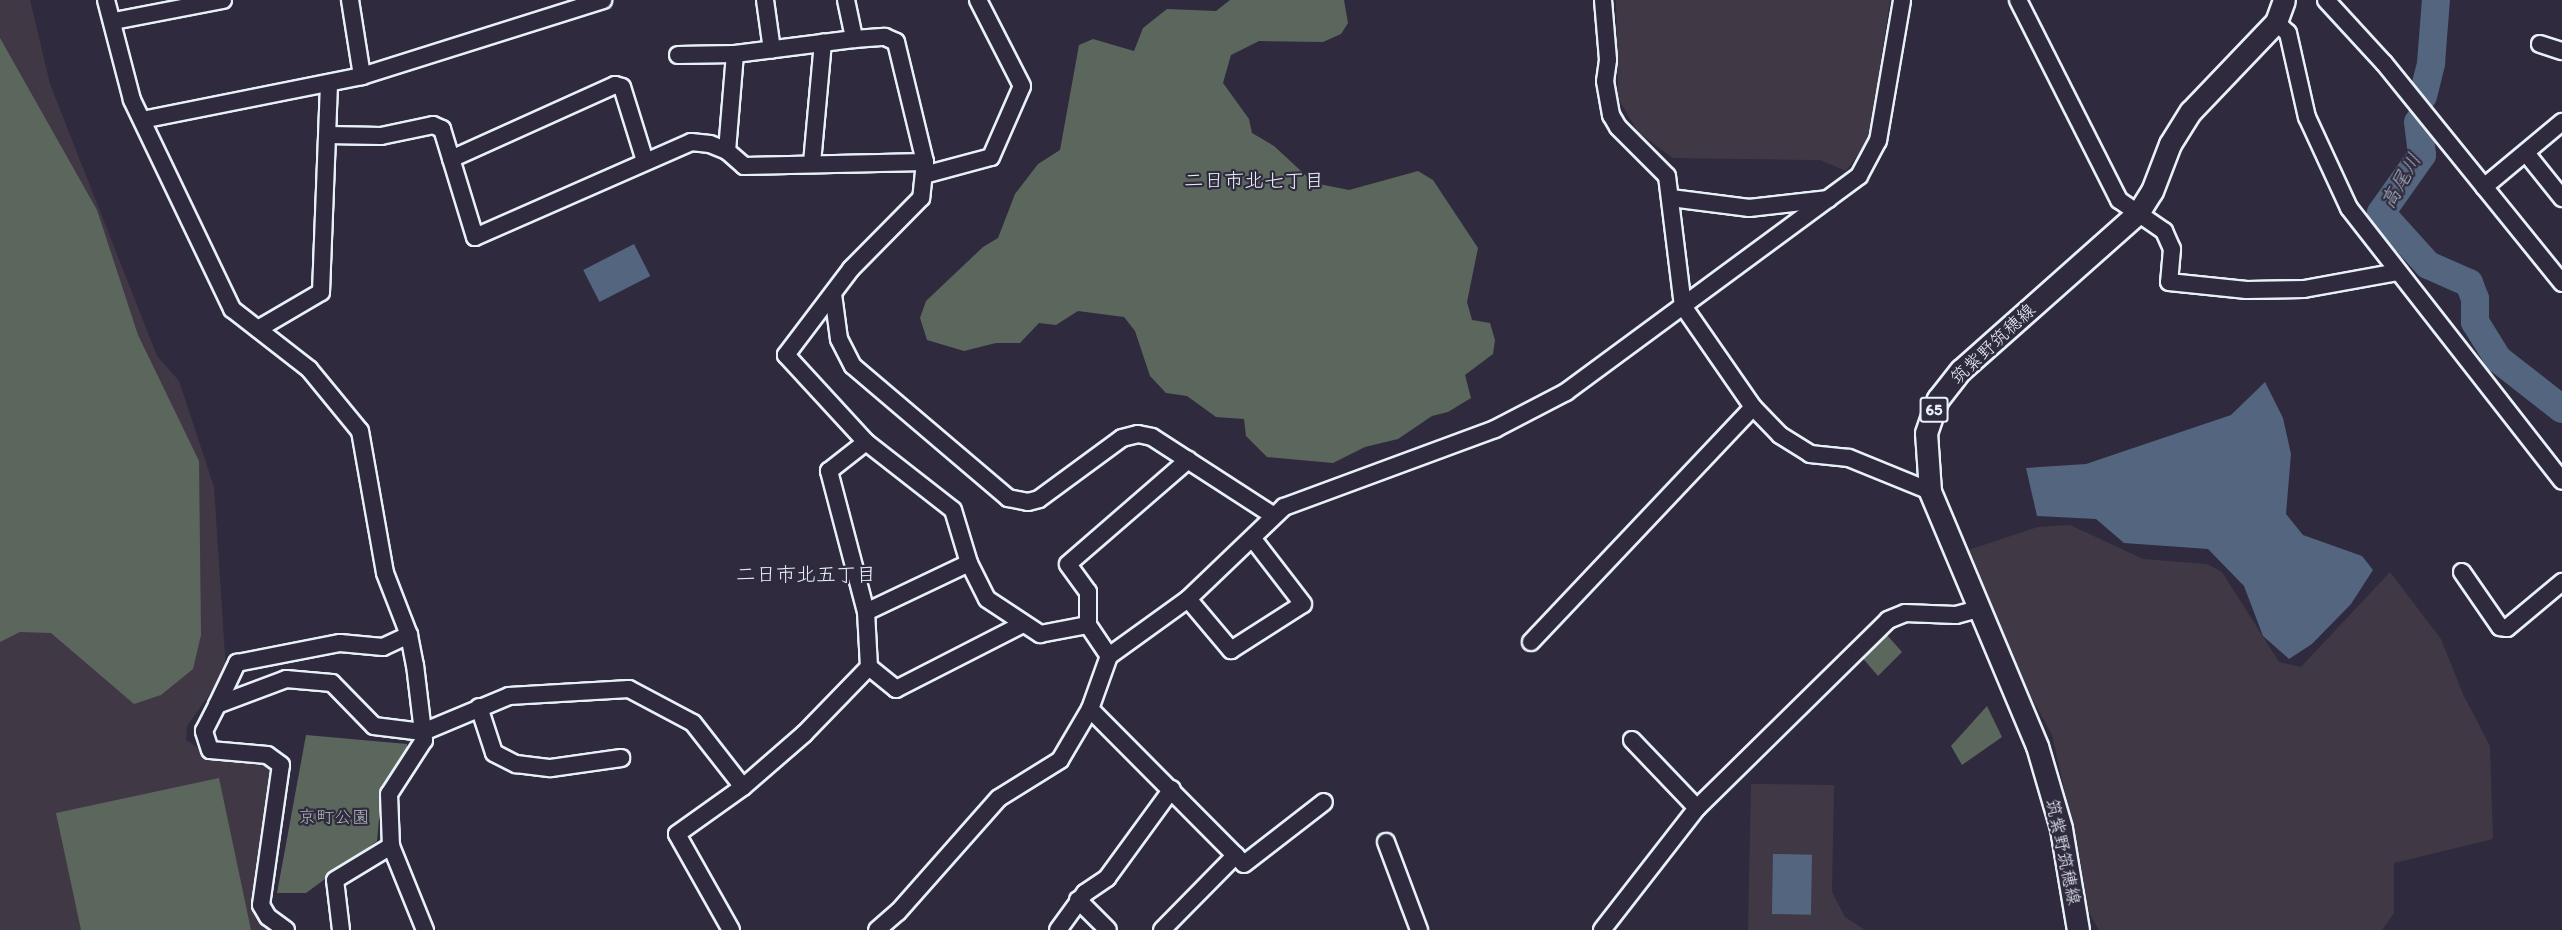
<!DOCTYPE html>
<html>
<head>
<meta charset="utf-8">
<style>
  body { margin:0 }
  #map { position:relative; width:2562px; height:930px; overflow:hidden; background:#2f2a3d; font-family:Itim,"Klee One",sans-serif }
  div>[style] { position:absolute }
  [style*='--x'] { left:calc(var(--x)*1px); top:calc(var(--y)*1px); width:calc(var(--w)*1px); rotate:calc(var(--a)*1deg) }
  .built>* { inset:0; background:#403945 }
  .green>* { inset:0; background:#5b675c }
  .water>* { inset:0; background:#54657f; transform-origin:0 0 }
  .river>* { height:28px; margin:-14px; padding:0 14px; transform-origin:14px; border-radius:14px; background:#54657f }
  .roads { filter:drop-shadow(2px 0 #e8f1f8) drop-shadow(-2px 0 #e8f1f8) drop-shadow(0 2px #e8f1f8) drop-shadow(0 -2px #e8f1f8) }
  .minor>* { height:16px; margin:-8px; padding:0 8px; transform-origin:8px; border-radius:8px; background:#2f2a3d }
  .major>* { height:21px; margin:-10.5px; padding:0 10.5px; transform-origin:10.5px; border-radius:10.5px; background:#2f2a3d }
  span { translate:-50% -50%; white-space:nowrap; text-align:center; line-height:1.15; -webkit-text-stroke:4.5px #2f2a3d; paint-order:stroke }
  .shield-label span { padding:2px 4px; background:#2f2a3d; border:2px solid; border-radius:4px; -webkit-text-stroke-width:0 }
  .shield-label { font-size:16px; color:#e8f1f8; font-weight:700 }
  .street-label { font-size:18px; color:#e8f1f8 }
  .park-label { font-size:18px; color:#b0baba }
  .neighbourhood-label { font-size:20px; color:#e8f1f8 }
  .water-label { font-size:20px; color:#adb9c8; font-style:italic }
</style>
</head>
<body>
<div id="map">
  <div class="built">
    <div style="clip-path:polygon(0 0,30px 0,50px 84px,157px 356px,179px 381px,214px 487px,226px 671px,187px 726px,186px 740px,214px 758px,263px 764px,271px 769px,274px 780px,255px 908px,260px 921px,273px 930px,0 930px)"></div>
    <div style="clip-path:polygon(1616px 0,1890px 0,1869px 139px,1846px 171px,1820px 160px,1673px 158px,1638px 132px,1618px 98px)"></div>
    <div style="clip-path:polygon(2070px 525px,2143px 559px,2207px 564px,2222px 572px,2279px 662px,2301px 667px,2390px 572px,2441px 639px,2463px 694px,2490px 746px,2493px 839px,2394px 863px,2394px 913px,2382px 930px,2099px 930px,2087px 909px,2081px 864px,2052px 735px,2010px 658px,1966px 551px,2038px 527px)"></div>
    <div style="clip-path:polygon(1751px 784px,1834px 785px,1832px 892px,1845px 917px,1865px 930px,1748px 930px)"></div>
  </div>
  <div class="green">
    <div style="clip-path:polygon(1230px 0,1344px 0,1348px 23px,1341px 34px,1323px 42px,1259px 41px,1231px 55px,1223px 83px,1249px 119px,1252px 133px,1274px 146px,1314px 183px,1349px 190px,1418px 171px,1433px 180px,1478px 248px,1467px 302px,1472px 320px,1490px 323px,1495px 340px,1493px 354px,1465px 375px,1471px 398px,1448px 412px,1432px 416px,1398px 439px,1365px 447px,1333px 463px,1267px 457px,1246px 436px,1244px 419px,1216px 417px,1187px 396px,1166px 393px,1150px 376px,1135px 331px,1124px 317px,1078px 311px,1056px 325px,1039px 323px,1020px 343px,996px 343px,964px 351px,927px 340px,920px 318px,926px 301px,983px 247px,998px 238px,1015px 194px,1038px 164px,1060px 150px,1079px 45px,1093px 39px,1134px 51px,1143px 28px,1167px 9px,1216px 11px)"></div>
    <div style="clip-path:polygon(0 38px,97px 210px,138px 335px,199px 461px,201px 635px,193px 669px,161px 695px,134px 704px,51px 633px,20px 632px,0 642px)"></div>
    <div style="clip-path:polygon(1887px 635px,1902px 652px,1878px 676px,1860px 655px,1878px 636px)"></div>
    <div style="clip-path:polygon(1987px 706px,2002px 737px,1962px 765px,1951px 746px)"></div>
    <div style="clip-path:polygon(306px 735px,407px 744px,407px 754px,382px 787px,377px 841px,306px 893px,277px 893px)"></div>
    <div style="clip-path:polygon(219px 778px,251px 930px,81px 930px,56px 813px)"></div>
  </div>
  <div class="water">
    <div style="left:634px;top:244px;width:36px;height:57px;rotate:63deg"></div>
    <div style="clip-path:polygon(2265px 382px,2283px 418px,2291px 454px,2286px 514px,2303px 535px,2362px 556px,2373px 570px,2351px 604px,2312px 644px,2289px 659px,2263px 636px,2244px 586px,2208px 549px,2124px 543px,2096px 519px,2037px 516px,2026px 468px,2086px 464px,2231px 415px)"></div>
    <div style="left:1773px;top:854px;width:39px;height:60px;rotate:1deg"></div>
  </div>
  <div class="river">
    <div style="--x:2423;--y:96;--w:34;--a:-76"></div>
    <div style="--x:2431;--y:63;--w:63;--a:-85.5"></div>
    <div style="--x:2418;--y:122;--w:33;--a:83"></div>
    <div style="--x:2422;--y:155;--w:71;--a:125.3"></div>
    <div style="--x:2381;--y:213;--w:70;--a:47.9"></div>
    <div style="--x:2428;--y:265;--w:45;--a:23.7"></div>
    <div style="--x:2469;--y:283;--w:17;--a:69"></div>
    <div style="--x:2475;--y:299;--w:23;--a:90"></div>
    <div style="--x:2475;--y:322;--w:44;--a:58.1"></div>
    <div style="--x:2498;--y:359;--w:81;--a:38"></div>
  </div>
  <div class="roads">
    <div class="minor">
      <div style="--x:106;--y:0;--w:103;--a:75.4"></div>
      <div style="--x:132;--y:100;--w:232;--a:64.4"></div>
      <div style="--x:232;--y:309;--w:98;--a:37.9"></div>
      <div style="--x:309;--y:369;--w:80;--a:50.6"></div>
      <div style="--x:360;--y:431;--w:144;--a:80"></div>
      <div style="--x:385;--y:573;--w:66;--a:68.8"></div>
      <div style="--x:409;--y:635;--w:31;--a:79"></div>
      <div style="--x:415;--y:665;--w:76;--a:83.2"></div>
      <div style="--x:424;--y:740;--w:64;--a:122.9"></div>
      <div style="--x:389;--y:794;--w:52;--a:87.8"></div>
      <div style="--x:391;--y:846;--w:91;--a:68"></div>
      <div style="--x:350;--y:0;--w:77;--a:81"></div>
      <div style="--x:765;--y:0;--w:50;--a:82"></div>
      <div style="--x:846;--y:0;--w:40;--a:78"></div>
      <div style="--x:854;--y:39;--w:31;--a:-4"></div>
      <div style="--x:885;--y:37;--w:12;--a:24"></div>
      <div style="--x:896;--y:42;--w:123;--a:76.4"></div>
      <div style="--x:925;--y:162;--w:36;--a:96"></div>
      <div style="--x:921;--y:198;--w:100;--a:134.6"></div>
      <div style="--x:851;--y:269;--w:108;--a:127.1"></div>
      <div style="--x:786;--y:355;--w:118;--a:47.4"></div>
      <div style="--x:866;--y:442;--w:110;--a:38"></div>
      <div style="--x:953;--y:510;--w:55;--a:73.2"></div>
      <div style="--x:969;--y:563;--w:40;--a:63.4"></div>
      <div style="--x:987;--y:599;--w:64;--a:33.4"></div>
      <div style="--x:1040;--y:634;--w:49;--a:-10.6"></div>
      <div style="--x:1088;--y:625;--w:37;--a:56"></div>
      <div style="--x:1603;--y:0;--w:60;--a:85.2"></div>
      <div style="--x:1608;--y:60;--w:21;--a:98"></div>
      <div style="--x:1605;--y:81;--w:35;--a:80"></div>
      <div style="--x:1611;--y:115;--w:14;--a:60"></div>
      <div style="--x:1618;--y:127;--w:69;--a:45"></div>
      <div style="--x:1667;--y:176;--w:131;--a:83"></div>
      <div style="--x:1683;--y:306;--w:123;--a:55.3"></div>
      <div style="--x:1753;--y:407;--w:39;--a:46"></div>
      <div style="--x:1780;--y:435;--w:36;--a:32"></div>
      <div style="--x:1810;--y:454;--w:39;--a:6"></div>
      <div style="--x:1849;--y:458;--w:87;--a:22.2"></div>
      <div style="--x:2018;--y:0;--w:224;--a:63.2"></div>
      <div style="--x:2119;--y:200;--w:55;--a:34.6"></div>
      <div style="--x:2164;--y:231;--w:20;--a:66"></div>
      <div style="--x:2172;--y:249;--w:33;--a:95"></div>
      <div style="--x:2169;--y:282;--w:78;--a:5.9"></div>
      <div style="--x:2247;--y:290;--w:57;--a:-1"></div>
      <div style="--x:2304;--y:289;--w:96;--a:-10.3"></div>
      <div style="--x:2326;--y:0;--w:86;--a:47.4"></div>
      <div style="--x:2384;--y:63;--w:283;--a:51"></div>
      <div style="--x:114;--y:21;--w:111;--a:-10.9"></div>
      <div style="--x:2276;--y:22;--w:16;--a:43"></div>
      <div style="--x:2288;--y:33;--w:86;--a:77.3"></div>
      <div style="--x:2307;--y:117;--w:100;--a:65.2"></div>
      <div style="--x:2349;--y:208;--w:346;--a:52"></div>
      <div style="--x:2540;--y:44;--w:23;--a:18"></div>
      <div style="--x:678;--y:55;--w:57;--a:-1"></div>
      <div style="--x:735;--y:54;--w:120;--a:-7.2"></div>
      <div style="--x:142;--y:120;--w:224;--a:-11.3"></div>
      <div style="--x:362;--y:76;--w:253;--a:-17.5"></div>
      <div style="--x:328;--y:135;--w:53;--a:1.1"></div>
      <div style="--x:381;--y:136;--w:53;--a:-11.9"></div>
      <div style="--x:433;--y:125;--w:10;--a:24"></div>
      <div style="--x:442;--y:129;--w:113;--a:73"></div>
      <div style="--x:475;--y:237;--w:236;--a:-23.7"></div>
      <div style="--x:691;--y:142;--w:19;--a:6"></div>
      <div style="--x:710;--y:144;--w:18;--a:22"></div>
      <div style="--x:727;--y:151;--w:23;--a:41"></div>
      <div style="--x:744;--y:166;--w:181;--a:-1.3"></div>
      <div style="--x:727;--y:151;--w:97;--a:-85.3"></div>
      <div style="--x:2526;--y:153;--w:58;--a:51.3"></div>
      <div style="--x:451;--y:159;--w:180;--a:-24.3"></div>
      <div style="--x:615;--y:85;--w:7;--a:16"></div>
      <div style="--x:622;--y:87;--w:77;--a:72.7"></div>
      <div style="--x:812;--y:163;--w:121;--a:-84.8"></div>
      <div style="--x:924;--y:175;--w:69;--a:-15"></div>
      <div style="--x:991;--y:157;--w:77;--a:-66.4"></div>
      <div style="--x:1022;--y:86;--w:97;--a:-117.1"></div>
      <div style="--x:2484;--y:187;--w:102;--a:-39.8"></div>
      <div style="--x:1671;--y:198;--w:79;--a:7.3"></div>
      <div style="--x:1749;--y:208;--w:80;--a:-6.5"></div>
      <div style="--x:833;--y:294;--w:45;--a:82.4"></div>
      <div style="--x:839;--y:339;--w:30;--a:63"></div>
      <div style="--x:853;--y:366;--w:204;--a:40.4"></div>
      <div style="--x:1008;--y:498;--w:20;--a:11"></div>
      <div style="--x:1028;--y:502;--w:11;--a:-15"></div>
      <div style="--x:1039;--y:499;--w:103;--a:-36.3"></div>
      <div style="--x:1122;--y:438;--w:16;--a:-14"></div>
      <div style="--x:1138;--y:434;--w:14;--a:12"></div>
      <div style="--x:1152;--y:437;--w:145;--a:32.9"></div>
      <div style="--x:258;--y:329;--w:73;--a:-30.4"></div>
      <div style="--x:321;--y:292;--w:209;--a:-87.8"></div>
      <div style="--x:2462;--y:572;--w:67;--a:55.4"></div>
      <div style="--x:2500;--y:627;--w:7;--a:8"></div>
      <div style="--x:2507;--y:628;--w:72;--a:-39.9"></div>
      <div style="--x:1188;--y:599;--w:67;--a:49.9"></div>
      <div style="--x:1231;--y:650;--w:85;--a:-32.6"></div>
      <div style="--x:1303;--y:604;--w:82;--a:-127.6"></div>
      <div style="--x:866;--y:612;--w:114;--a:-25.4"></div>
      <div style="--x:1088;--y:625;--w:33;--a:-90"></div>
      <div style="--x:1088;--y:592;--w:34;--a:-126"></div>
      <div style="--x:1068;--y:564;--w:159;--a:-40.9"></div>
      <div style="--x:1531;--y:642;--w:323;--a:-46.6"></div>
      <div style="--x:869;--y:667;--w:35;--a:39"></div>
      <div style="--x:896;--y:689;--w:143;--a:-27.1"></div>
      <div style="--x:217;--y:705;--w:47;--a:-64.5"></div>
      <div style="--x:237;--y:663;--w:105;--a:-11"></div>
      <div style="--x:340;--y:643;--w:43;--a:5.3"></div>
      <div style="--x:383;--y:647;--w:29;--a:-25"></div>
      <div style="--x:479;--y:707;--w:48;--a:71.9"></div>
      <div style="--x:494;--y:753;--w:25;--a:27"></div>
      <div style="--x:516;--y:764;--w:35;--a:7"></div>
      <div style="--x:551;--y:768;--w:71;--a:-8.1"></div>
      <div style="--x:1090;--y:709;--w:218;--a:45.2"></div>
      <div style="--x:1244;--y:864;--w:101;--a:-37.8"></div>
      <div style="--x:1632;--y:740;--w:94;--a:46.3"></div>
      <div style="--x:1386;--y:842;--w:94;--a:69.4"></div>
      <div style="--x:1078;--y:900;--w:42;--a:45"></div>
      <div style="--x:286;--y:930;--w:22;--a:-144"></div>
      <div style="--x:268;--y:917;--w:14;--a:-120"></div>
      <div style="--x:261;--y:905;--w:141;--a:-81.9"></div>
      <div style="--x:281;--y:765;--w:17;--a:-144"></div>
      <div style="--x:267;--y:755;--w:57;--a:-175"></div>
      <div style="--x:210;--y:750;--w:20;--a:-108"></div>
      <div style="--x:204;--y:731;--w:29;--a:-63"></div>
      <div style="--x:217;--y:705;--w:74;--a:-20.6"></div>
      <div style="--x:286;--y:679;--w:46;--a:5"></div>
      <div style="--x:332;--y:683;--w:60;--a:45.7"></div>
      <div style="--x:374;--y:726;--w:49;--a:7"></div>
      <div style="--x:423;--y:732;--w:93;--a:-22.7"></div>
      <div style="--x:509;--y:696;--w:120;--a:-3.3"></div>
      <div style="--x:629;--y:689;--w:72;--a:28"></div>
      <div style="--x:693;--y:723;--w:81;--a:52"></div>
      <div style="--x:341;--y:930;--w:50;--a:-96.8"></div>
      <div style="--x:335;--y:880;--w:66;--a:-31.3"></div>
      <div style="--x:731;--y:930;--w:110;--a:-119.4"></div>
      <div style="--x:677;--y:834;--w:81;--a:-35.5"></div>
      <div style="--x:743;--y:787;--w:81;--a:-41"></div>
      <div style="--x:804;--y:734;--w:93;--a:-45.9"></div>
      <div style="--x:869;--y:667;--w:55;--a:-93.1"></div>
      <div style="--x:866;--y:612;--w:146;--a:-104.7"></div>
      <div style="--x:829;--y:471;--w:47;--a:-38.1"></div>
      <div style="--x:877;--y:930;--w:28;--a:-41"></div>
      <div style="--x:898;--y:912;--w:152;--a:-48.5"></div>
      <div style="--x:999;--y:798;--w:72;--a:-31.9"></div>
      <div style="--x:1060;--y:760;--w:59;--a:-59.5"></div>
      <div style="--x:1090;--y:709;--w:56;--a:-70.3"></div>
      <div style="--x:1109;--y:656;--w:97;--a:-35.8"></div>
      <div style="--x:1188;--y:599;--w:133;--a:-43.8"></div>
      <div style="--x:1284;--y:507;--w:225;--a:-20.3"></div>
      <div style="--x:1495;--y:429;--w:80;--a:-27.5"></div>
      <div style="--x:1566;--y:392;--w:364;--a:-36.4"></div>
      <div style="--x:1859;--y:176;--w:40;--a:-62"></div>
      <div style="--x:1878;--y:141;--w:143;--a:-80.3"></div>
      <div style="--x:1058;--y:930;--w:46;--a:-53.9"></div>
      <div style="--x:1085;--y:893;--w:27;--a:-34"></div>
      <div style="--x:1107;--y:878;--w:110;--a:-53.9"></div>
      <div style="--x:1162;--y:930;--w:105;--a:-45.4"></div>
      <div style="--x:1602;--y:930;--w:155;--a:-52.1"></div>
      <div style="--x:1697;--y:808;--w:268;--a:-44.5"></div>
      <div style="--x:1888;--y:620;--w:18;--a:-22"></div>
      <div style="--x:1905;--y:613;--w:51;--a:2.2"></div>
      <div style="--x:1956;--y:615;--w:23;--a:-15"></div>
    </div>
    <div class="major">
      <div style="--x:2078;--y:930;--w:103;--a:-99.5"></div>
      <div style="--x:2061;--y:828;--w:85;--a:-106.3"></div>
      <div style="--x:2037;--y:746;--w:277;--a:-112.8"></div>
      <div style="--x:1930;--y:491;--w:58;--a:-93.9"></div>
      <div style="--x:1926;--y:433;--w:36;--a:-71"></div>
      <div style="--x:1938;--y:399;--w:37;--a:-52"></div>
      <div style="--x:1961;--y:370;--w:237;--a:-41.6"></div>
      <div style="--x:2138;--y:213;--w:26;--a:-58"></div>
      <div style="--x:2152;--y:191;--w:50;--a:-69"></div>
      <div style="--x:2170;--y:144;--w:39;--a:-58"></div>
      <div style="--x:2191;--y:111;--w:123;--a:-46.3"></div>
      <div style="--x:2276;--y:22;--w:23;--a:-70"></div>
    </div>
  </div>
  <div class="shield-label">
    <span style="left:1934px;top:410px">65</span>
  </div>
  <div class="street-label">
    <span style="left:1993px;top:344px;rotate:-43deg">筑紫野筑穂線</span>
    <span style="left:2063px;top:852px;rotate:78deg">筑紫野筑穂線</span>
  </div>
  <div class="park-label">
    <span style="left:334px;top:817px">京町公園</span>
  </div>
  <div class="neighbourhood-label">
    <span style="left:1254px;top:180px">二日市北七丁目</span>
    <span style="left:806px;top:574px">二日市北五丁目</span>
  </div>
  <div class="water-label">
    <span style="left:2401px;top:181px;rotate:-60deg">高尾川</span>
  </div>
</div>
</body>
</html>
